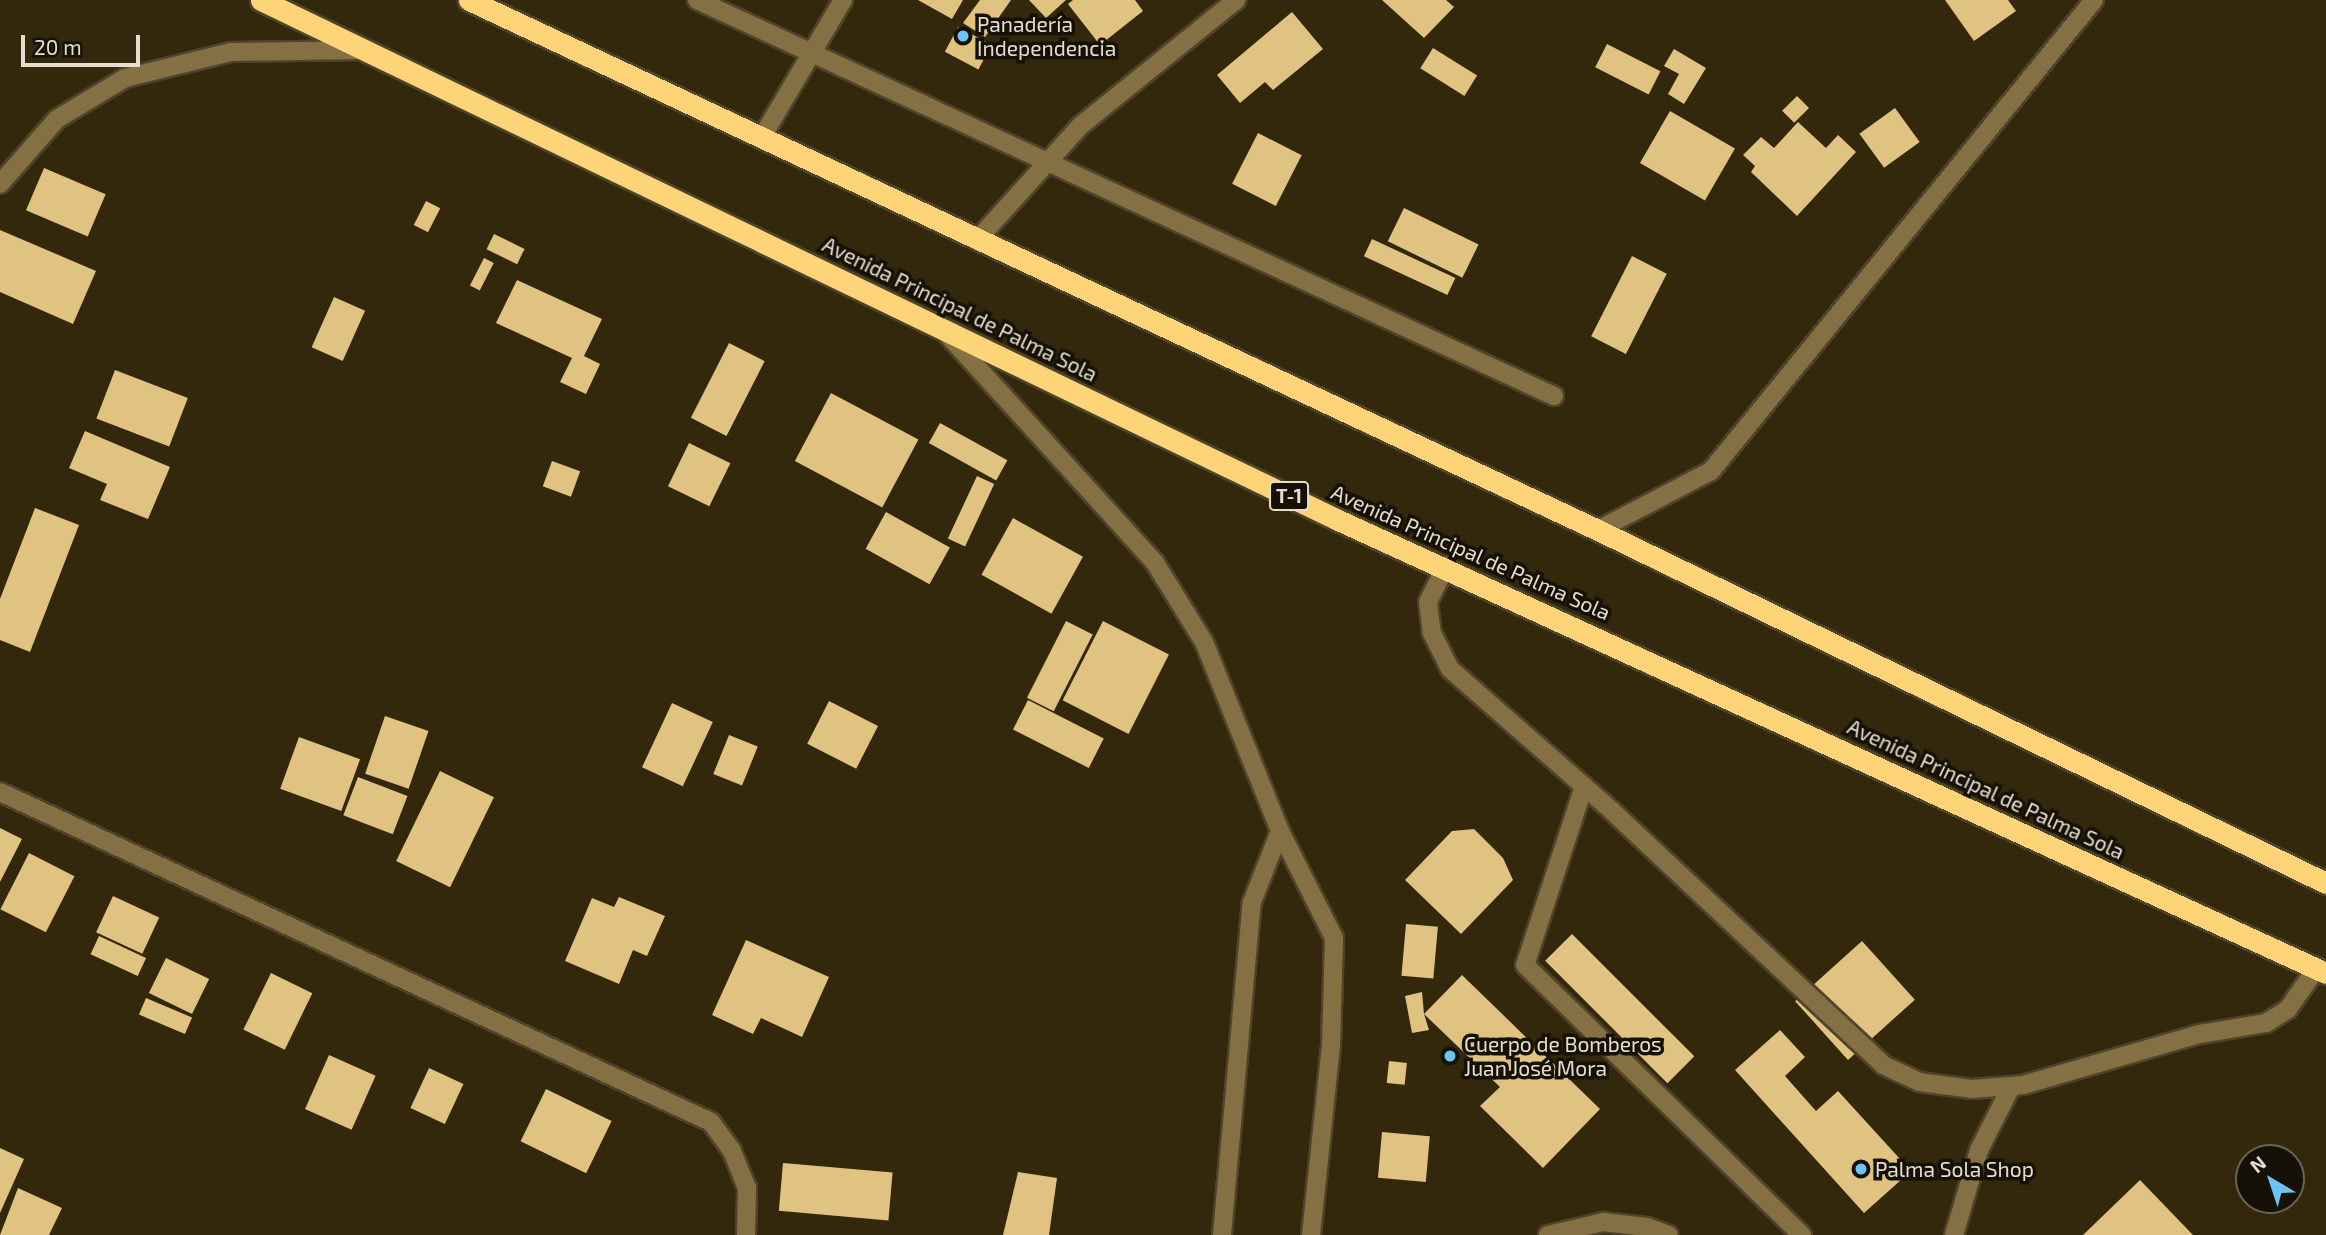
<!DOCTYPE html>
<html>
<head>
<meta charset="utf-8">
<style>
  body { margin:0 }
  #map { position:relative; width:2326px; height:1235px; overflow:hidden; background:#33270c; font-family:"Exo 2",sans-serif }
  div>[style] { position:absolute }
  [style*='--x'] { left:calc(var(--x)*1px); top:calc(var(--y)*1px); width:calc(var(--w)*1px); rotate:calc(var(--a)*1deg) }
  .building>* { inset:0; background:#e1c381; transform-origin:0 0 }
  .roads { filter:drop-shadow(2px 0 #4f442b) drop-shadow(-2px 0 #4f442b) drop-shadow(0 2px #4f442b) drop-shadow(0 -2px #4f442b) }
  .minor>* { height:18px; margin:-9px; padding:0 9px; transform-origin:9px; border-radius:9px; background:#847043 }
  .highway>* { height:21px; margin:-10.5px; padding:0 10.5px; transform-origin:10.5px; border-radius:10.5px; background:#fdd578 }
  .dots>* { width:19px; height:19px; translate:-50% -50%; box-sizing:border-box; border:4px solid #161106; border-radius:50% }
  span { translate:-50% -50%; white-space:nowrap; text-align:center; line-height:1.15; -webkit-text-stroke:7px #161106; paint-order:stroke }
  .shield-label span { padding:2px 5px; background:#161106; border:2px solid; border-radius:5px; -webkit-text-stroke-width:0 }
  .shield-label { font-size:19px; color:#e5dece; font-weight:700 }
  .poi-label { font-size:21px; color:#e5dece }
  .left { translate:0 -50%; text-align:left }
  .street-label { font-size:21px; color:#e5dece }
  .north { position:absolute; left:2235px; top:1144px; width:70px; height:70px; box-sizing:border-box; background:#161106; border:2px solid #696356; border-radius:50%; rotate:321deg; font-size:19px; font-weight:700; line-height:28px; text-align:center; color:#e5dece }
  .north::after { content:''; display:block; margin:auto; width:24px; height:32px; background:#6fc2f4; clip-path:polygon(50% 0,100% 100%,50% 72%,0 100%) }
  .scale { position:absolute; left:21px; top:35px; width:119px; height:32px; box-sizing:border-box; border:4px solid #e5dece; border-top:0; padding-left:9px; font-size:21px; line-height:24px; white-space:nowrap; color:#e5dece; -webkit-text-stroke:5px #161106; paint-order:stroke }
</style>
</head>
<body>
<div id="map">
  <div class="building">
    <div style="clip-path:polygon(918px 0,963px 0,952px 19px)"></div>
    <div style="clip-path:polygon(980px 0,1011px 0,985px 37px,963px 23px)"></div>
    <div style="clip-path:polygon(1029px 0,1066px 0,1046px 18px)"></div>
    <div style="clip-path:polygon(1073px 0,1135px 0,1143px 11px,1100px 45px,1068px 4px)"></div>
    <div style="clip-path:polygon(1382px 0,1446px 0,1454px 7px,1424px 38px)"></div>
    <div style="clip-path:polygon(1945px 0,2008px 0,2016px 11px,1974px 41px)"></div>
    <div style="clip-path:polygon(1292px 12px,1323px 49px,1273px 90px,1265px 82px,1240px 103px,1217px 75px)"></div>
    <div style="left:958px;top:27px;width:38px;height:28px;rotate:28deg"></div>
    <div style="left:1607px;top:44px;width:60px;height:26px;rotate:27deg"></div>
    <div style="left:1433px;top:48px;width:52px;height:24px;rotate:32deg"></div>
    <div style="clip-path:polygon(1674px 49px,1706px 68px,1684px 104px,1668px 94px,1679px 74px,1664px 66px)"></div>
    <div style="left:1797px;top:96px;width:17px;height:21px;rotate:45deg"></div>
    <div style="left:1895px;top:108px;width:42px;height:44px;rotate:54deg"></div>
    <div style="left:1670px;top:111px;width:75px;height:60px;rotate:30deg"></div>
    <div style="clip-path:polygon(1798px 122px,1826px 148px,1838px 135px,1856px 152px,1797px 216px,1751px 172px,1755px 166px,1743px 155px,1761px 137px,1774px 148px)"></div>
    <div style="left:1258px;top:133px;width:49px;height:57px;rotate:27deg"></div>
    <div style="left:44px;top:168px;width:67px;height:46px;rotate:23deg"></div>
    <div style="left:426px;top:201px;width:16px;height:27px;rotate:27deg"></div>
    <div style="left:1404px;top:208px;width:83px;height:37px;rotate:26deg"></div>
    <div style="clip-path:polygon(0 230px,96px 271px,73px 324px,0 292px)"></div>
    <div style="left:494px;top:234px;width:34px;height:17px;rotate:26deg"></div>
    <div style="left:1372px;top:239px;width:92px;height:19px;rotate:25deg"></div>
    <div style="left:1632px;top:256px;width:39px;height:90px;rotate:27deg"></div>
    <div style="left:484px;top:258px;width:11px;height:31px;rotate:27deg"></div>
    <div style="clip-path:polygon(517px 280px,602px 319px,584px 356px,600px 364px,586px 394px,560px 382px,572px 358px,496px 323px)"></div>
    <div style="left:334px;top:297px;width:34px;height:55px;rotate:24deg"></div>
    <div style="left:729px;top:343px;width:40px;height:84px;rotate:27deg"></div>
    <div style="left:115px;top:370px;width:78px;height:52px;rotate:21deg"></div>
    <div style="left:831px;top:393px;width:99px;height:77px;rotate:28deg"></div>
    <div style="left:940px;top:423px;width:77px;height:23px;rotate:29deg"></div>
    <div style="clip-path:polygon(85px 431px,170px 467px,148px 519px,100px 500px,107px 484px,69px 468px)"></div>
    <div style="left:689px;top:443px;width:46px;height:48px;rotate:26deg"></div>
    <div style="left:552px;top:461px;width:30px;height:27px;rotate:20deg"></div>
    <div style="left:977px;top:476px;width:19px;height:69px;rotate:25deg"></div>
    <div style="clip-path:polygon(35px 508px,79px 525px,30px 652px,0 640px,0 599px)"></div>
    <div style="left:886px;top:512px;width:73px;height:42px;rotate:29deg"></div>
    <div style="left:1013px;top:518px;width:80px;height:65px;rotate:29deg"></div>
    <div style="left:1066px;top:621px;width:30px;height:86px;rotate:27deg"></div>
    <div style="left:1103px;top:621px;width:74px;height:89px;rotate:27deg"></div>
    <div style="left:1028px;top:700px;width:85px;height:33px;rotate:27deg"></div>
    <div style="left:829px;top:701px;width:55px;height:48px;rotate:27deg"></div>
    <div style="left:672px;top:703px;width:45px;height:71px;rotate:25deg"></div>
    <div style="left:385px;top:716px;width:46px;height:61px;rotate:19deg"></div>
    <div style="left:729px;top:735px;width:31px;height:42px;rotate:22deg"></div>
    <div style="left:299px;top:737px;width:65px;height:55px;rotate:20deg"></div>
    <div style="left:440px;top:771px;width:60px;height:100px;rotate:26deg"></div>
    <div style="left:358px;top:777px;width:53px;height:41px;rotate:21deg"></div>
    <div style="clip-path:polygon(0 828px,22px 839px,0 882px)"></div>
    <div style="clip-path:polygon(1474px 829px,1503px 858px,1513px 880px,1461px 934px,1405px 880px,1452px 831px)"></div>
    <div style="left:29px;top:853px;width:51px;height:63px;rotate:27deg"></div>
    <div style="left:113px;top:896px;width:51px;height:40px;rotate:25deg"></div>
    <div style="clip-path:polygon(619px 897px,665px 916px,647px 956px,633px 950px,619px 984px,565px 961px,592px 898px,614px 907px)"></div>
    <div style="left:1406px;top:924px;width:32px;height:52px;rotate:5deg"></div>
    <div style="left:1572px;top:934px;width:173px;height:38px;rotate:45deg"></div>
    <div style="left:99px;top:936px;width:52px;height:20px;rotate:25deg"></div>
    <div style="clip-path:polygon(746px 940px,829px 977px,802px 1037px,761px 1018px,753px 1034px,712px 1015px)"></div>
    <div style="left:1862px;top:941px;width:79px;height:90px;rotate:48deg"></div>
    <div style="left:166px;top:958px;width:48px;height:39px;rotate:26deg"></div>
    <div style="left:271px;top:973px;width:46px;height:63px;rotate:26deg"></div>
    <div style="clip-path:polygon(1462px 975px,1600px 1109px,1543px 1168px,1480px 1106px,1500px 1087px,1424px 1014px,1429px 1030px,1412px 1033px,1405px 996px,1422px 992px,1424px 1014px)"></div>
    <div style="left:146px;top:998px;width:50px;height:18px;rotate:23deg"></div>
    <div style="clip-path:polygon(1780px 1030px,1805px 1057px,1785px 1076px,1816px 1111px,1838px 1091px,1911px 1171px,1864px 1213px,1735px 1070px)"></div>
    <div style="left:329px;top:1055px;width:51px;height:59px;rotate:24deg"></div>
    <div style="left:1389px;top:1061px;width:18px;height:22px;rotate:6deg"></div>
    <div style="left:429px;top:1068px;width:38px;height:44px;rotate:25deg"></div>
    <div style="left:546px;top:1089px;width:73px;height:58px;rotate:26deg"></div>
    <div style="left:1382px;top:1132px;width:48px;height:46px;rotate:5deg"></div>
    <div style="clip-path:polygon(0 1148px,24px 1159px,0 1213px)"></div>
    <div style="left:783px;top:1163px;width:110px;height:48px;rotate:5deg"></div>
    <div style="clip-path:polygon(1018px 1172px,1057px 1178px,1049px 1235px,1003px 1235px)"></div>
    <div style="clip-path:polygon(2140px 1180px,2193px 1235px,2083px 1235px)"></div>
    <div style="clip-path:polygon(18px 1188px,62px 1208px,49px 1235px,0 1235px)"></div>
  </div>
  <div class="roads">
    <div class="minor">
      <div style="--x:697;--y:0;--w:944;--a:24.8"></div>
      <div style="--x:762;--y:137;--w:159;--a:-59.4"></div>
      <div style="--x:0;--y:184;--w:86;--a:-48.8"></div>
      <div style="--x:57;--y:119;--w:79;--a:-31.1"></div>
      <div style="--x:125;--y:78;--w:109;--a:-13.8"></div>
      <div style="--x:231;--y:52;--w:134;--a:-0.9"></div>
      <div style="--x:978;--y:239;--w:152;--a:-47.9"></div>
      <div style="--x:1080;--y:126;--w:201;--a:-38.9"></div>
      <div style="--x:946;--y:333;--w:311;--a:47.7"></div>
      <div style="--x:1155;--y:563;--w:93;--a:58.2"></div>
      <div style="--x:1204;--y:642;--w:204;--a:68.1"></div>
      <div style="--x:1280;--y:831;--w:120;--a:63.2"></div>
      <div style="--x:1334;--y:938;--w:107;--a:91.6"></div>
      <div style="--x:1331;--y:1045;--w:191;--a:96"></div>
      <div style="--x:1598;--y:530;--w:127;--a:-27.6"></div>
      <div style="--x:1711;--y:471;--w:607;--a:-50.88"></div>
      <div style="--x:1446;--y:566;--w:40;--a:116.6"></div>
      <div style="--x:1428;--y:602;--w:31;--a:83"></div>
      <div style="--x:1432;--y:633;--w:40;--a:63.4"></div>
      <div style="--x:1450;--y:669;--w:215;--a:41.2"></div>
      <div style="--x:1612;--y:811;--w:371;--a:43.1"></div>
      <div style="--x:1883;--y:1065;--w:40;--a:25"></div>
      <div style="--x:1919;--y:1082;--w:53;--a:7.5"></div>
      <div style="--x:1972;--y:1089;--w:51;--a:-4.5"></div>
      <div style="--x:2023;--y:1085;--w:184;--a:-16.1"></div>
      <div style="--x:2200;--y:1034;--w:67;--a:-9.5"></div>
      <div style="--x:2266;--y:1023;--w:26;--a:-32"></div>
      <div style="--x:2288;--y:1009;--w:49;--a:-55"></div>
      <div style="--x:1584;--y:786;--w:188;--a:108.2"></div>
      <div style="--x:1525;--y:965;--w:387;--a:44.3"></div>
      <div style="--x:0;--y:792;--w:784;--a:24.9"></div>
      <div style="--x:711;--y:1122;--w:36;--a:54"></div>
      <div style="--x:732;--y:1151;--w:40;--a:68"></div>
      <div style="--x:747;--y:1188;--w:47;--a:91.2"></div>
      <div style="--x:1222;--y:1235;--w:334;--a:-84.9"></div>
      <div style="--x:1252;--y:902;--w:76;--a:-68.5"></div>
      <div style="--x:1548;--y:1235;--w:57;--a:-13.3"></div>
      <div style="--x:1603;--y:1222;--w:44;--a:6.5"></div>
      <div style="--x:1647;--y:1227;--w:23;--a:20"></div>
      <div style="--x:1954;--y:1235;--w:89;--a:-73.6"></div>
      <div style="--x:1979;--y:1150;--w:71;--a:-63.1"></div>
    </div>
    <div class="highway">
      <div style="--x:261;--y:0;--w:1194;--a:25.77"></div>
      <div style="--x:1336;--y:519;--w:1089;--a:24.64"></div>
      <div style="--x:469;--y:0;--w:1247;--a:25.15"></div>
      <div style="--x:1598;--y:530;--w:809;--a:25.87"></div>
    </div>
  </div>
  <div class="dots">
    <div style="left:963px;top:36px;background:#6fc2f4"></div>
    <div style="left:1450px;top:1056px;background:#6fc2f4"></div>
    <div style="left:1861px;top:1169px;background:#6fc2f4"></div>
  </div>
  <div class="shield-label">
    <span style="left:1289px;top:496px">T-1</span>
  </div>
  <div class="poi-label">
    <span class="left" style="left:977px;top:36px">Panadería<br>Independencia</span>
    <span class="left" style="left:1464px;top:1056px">Cuerpo de Bomberos<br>Juan José Mora</span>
    <span class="left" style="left:1875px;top:1169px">Palma Sola Shop</span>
  </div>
  <div class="street-label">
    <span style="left:960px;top:309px;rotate:26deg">Avenida Principal de Palma Sola</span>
    <span style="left:1471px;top:552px;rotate:24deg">Avenida Principal de Palma Sola</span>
    <span style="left:1986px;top:789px;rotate:25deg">Avenida Principal de Palma Sola</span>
  </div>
  <div class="north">N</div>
  <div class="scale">20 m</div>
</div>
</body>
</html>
